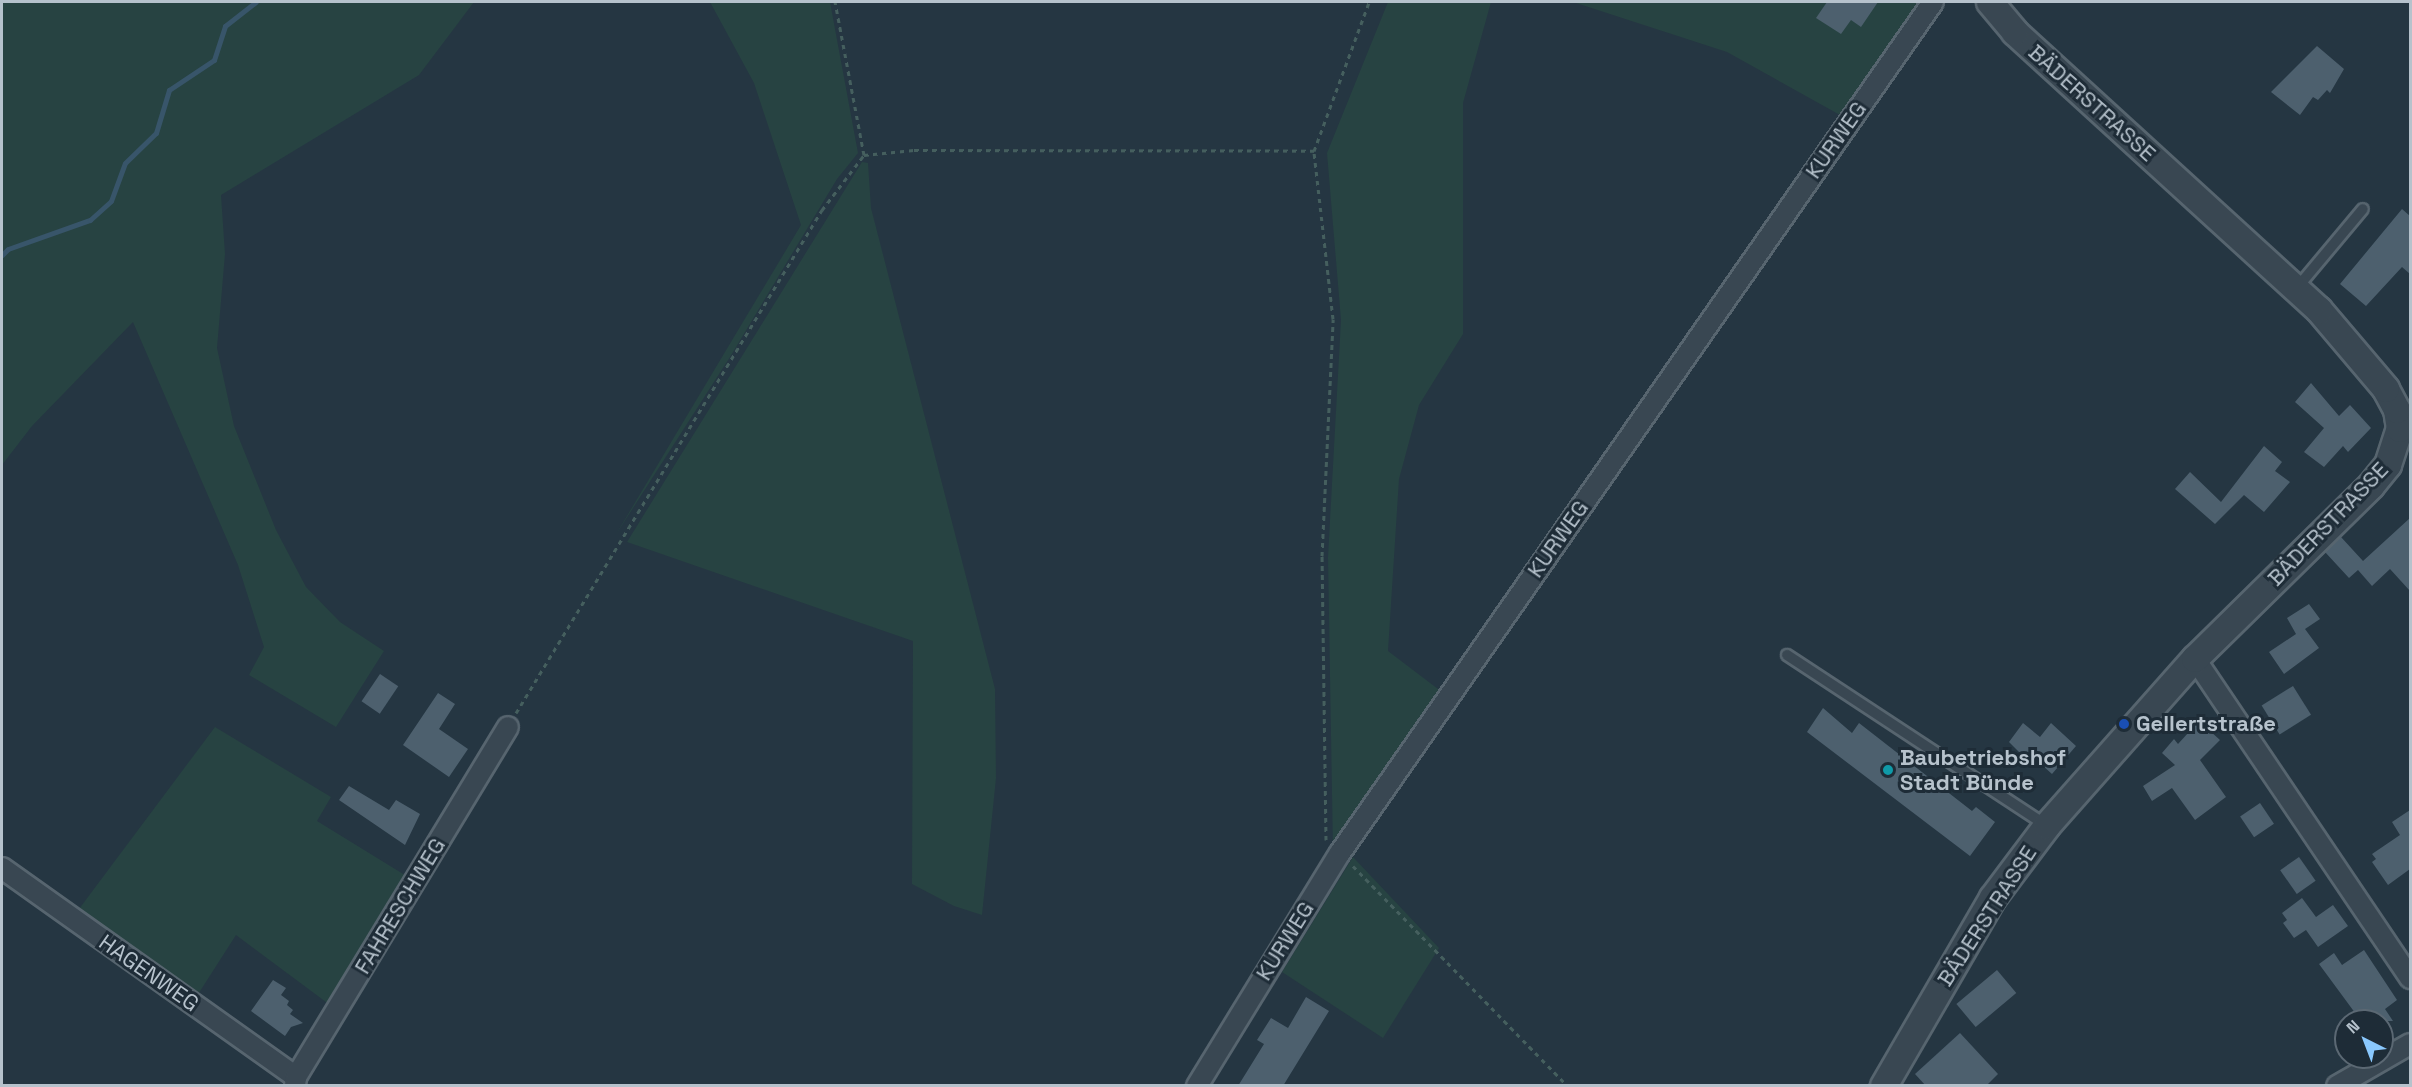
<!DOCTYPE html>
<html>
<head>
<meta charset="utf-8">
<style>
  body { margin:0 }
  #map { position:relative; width:2412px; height:1087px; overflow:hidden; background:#253642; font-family:"Space Grotesk",sans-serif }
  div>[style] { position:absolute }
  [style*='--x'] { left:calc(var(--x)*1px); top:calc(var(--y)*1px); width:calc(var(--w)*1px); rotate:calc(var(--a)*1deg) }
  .green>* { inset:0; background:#274342 }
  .stream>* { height:5px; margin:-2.5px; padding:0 2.5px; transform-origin:2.5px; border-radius:2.5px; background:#38556a }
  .building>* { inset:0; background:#4d606e; transform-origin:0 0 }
  .path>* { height:3px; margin-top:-1.5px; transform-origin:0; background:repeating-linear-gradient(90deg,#455f5e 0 4.5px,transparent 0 9px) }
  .roads { filter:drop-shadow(2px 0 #57656f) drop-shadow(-2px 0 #57656f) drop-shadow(0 2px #57656f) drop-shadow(0 -2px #57656f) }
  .service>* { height:10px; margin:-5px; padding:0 5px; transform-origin:5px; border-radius:5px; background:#394752 }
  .minor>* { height:20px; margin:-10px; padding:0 10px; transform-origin:10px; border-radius:10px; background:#394752 }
  .tertiary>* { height:26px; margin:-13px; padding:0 13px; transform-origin:13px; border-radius:13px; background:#394752 }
  .dots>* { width:16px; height:16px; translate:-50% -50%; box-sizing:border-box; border:3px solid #1e2c37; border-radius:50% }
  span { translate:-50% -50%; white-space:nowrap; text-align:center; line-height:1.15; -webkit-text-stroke:6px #1e2c37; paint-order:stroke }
  .street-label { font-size:22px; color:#b6c2cc }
  .poi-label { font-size:22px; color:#b6c2cc; font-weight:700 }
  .left { translate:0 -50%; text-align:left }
  .frame { position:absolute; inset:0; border:3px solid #b6c2cc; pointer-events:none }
  .north { position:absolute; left:2334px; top:1009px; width:60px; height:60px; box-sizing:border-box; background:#1e2c37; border:2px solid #5b6873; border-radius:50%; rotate:318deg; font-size:16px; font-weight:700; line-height:24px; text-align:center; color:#b6c2cc }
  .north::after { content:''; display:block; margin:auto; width:21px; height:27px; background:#8ac8fd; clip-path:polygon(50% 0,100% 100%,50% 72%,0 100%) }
</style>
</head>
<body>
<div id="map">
  <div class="green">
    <div style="clip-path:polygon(2px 2px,474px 2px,419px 75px,221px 195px,225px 254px,217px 348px,234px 426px,276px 530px,306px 587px,340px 622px,384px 651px,336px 727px,249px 675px,264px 647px,238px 565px,133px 322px,32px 426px,2px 465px)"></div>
    <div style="clip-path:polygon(710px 2px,830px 2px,858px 153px,837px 179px,730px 357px,615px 536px,801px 225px,754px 83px)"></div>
    <div style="clip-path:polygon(1388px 2px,1491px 2px,1463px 103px,1463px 334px,1419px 405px,1399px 479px,1388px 651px,1442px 692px,1333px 852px,1328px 557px,1341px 320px,1327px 153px)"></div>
    <div style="clip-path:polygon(1573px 2px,1922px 2px,1840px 115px,1727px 52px)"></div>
    <div style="clip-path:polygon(862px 162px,868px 163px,871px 208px,995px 689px,996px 778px,982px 915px,954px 906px,912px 884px,913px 641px,627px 542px)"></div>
    <div style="clip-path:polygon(215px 727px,331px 797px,317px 821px,408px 877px,330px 1005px,236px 935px,195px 999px,76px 913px)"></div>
    <div style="clip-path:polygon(1353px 857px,1439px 948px,1383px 1038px,1282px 972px)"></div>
  </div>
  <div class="stream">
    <div style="--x:2;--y:255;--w:8;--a:-45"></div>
    <div style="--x:8;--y:249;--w:87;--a:-19.5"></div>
    <div style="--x:90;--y:220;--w:28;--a:-42"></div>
    <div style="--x:111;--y:201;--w:40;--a:-69.8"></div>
    <div style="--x:125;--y:163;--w:43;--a:-44.1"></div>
    <div style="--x:156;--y:133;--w:45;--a:-73.2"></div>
    <div style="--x:169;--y:90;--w:54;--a:-33.7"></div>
    <div style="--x:214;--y:60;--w:36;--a:-72"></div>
    <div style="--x:225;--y:26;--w:39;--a:-38"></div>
    <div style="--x:2218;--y:619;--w:57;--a:-44.3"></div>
    <div style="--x:2105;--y:741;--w:118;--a:-48.1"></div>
    <div style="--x:2064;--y:787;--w:40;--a:-49"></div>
    <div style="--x:1869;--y:1086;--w:179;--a:-59.9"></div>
  </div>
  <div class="building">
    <div style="clip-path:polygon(1827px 2px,1878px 2px,1861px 27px,1851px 20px,1841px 34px,1816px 18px)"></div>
    <div style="clip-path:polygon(2317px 46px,2344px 69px,2330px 93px,2327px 90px,2318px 100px,2313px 97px,2300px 115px,2271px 92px)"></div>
    <div style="clip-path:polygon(2402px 209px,2410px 216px,2410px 274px,2402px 267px,2366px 306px,2340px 284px)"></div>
    <div style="clip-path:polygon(2311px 383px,2339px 416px,2350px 405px,2371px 428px,2348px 452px,2343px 446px,2324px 467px,2304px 452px,2324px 428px,2295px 402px)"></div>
    <div style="clip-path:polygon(2264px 446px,2282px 462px,2275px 471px,2290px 482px,2264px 512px,2244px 495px,2215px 524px,2175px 489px,2190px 472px,2221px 502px)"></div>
    <div style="clip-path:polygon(2410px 518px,2410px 591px,2390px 569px,2372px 586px,2358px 570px,2349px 578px,2325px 552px,2341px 537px,2363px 561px)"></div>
    <div style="clip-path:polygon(2309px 604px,2320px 619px,2305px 629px,2319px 648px,2284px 674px,2269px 652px,2296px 634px,2287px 618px)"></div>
    <div style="left:380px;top:674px;width:22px;height:33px;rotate:34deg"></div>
    <div style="left:2293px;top:686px;width:34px;height:37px;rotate:58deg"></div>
    <div style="clip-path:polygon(438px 693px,455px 704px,439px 729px,468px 749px,449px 777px,403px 745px)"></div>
    <div style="clip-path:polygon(1823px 708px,1852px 733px,1859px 723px,1972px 811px,1976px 807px,1995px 822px,1970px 856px,1807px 732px)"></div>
    <div style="clip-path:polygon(2199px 721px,2220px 740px,2200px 760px,2226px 797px,2195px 820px,2172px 788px,2152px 801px,2143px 786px,2175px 765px,2162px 753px,2174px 739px,2178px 744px)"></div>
    <div style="clip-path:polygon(2023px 723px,2040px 737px,2051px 723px,2076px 746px,2052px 774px,2032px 756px,2028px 761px,2009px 742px)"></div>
    <div style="clip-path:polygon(349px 786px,389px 810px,396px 800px,420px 814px,405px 845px,339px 800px)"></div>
    <div style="left:2260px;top:803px;width:25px;height:24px;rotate:56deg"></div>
    <div style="clip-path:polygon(2410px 810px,2410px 869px,2388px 885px,2372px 862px,2376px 859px,2372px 854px,2400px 835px,2392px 822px)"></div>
    <div style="left:2299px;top:857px;width:29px;height:23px;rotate:55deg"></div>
    <div style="clip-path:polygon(2302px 898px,2316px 917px,2333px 905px,2348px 926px,2318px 947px,2306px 930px,2294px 938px,2283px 923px,2287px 920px,2282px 913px)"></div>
    <div style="clip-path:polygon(2364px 950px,2397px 1000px,2385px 1009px,2393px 1021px,2361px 1021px,2319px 964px,2334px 953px,2342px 965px)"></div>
    <div style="left:1997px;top:970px;width:30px;height:53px;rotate:50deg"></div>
    <div style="clip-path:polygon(273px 980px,286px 988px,281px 995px,289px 1001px,287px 1005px,293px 1010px,290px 1014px,303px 1023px,291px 1027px,285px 1036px,251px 1011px)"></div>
    <div style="clip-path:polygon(1306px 997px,1329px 1011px,1283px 1086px,1238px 1086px,1264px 1044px,1257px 1040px,1271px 1018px,1288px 1028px)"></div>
    <div style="clip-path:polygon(1960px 1033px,1998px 1074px,1986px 1086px,1926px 1086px,1915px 1074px)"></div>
  </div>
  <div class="path">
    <div style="--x:864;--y:155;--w:50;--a:-5.7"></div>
    <div style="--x:914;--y:150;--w:400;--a:0.1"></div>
    <div style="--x:516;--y:713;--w:589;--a:-58.69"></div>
    <div style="--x:822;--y:210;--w:69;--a:-52.6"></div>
    <div style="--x:864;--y:155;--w:156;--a:-100.7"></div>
    <div style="--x:1326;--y:840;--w:284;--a:-90.8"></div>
    <div style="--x:1322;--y:556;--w:237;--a:-87.3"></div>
    <div style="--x:1333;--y:319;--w:169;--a:-96.5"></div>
    <div style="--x:1314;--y:151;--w:159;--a:-69.7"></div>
    <div style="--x:1353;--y:866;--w:308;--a:45.7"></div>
  </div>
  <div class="roads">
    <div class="service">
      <div style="--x:2296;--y:289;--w:104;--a:-50.1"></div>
      <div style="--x:1787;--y:655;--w:311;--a:33.3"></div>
    </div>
    <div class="minor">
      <div style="--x:2195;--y:659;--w:385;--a:56"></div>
      <div style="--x:2;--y:868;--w:361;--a:35.4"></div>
      <div style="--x:295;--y:1086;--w:9;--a:-84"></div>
      <div style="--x:296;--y:1077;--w:409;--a:-58.8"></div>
      <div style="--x:1197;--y:1086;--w:273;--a:-58.5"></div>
      <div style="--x:1340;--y:853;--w:1037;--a:-55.13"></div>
      <div style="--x:2337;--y:1086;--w:84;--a:-29.9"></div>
    </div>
    <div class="tertiary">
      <div style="--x:1884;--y:1086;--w:217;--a:-59.9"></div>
      <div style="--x:1993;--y:898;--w:90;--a:-53.1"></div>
      <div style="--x:2047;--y:826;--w:223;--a:-48.5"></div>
      <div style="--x:2195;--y:659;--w:247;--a:-44.5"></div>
      <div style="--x:2371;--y:486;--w:27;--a:-51"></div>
      <div style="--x:2388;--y:465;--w:38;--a:-72"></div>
      <div style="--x:2400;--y:429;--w:19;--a:-99"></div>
      <div style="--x:2397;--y:410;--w:24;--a:-118"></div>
      <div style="--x:2386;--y:389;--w:104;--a:-130.3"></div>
      <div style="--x:2319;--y:310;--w:412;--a:-137.6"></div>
      <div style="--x:2015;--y:32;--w:39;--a:-130"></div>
    </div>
  </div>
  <div class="dots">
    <div style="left:2124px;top:724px;background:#1a4fb4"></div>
    <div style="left:1888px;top:770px;background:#0f9aa8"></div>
  </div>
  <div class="street-label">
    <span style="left:2092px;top:103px;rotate:42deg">BÄDERSTRASSE</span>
    <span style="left:1836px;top:140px;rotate:-55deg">KURWEG</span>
    <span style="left:2328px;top:524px;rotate:-46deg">BÄDERSTRASSE</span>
    <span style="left:1558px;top:539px;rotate:-55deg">KURWEG</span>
    <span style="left:400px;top:906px;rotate:-59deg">FAHRESCHWEG</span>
    <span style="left:1987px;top:916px;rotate:-57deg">BÄDERSTRASSE</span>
    <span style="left:1285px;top:941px;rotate:-58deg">KURWEG</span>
    <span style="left:149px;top:973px;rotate:35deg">HAGENWEG</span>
  </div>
  <div class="poi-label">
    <span class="left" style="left:2136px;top:724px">Gellertstraße</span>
    <span class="left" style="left:1900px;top:770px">Baubetriebshof<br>Stadt Bünde</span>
  </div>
  <div class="frame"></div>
  <div class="north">N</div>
</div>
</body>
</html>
